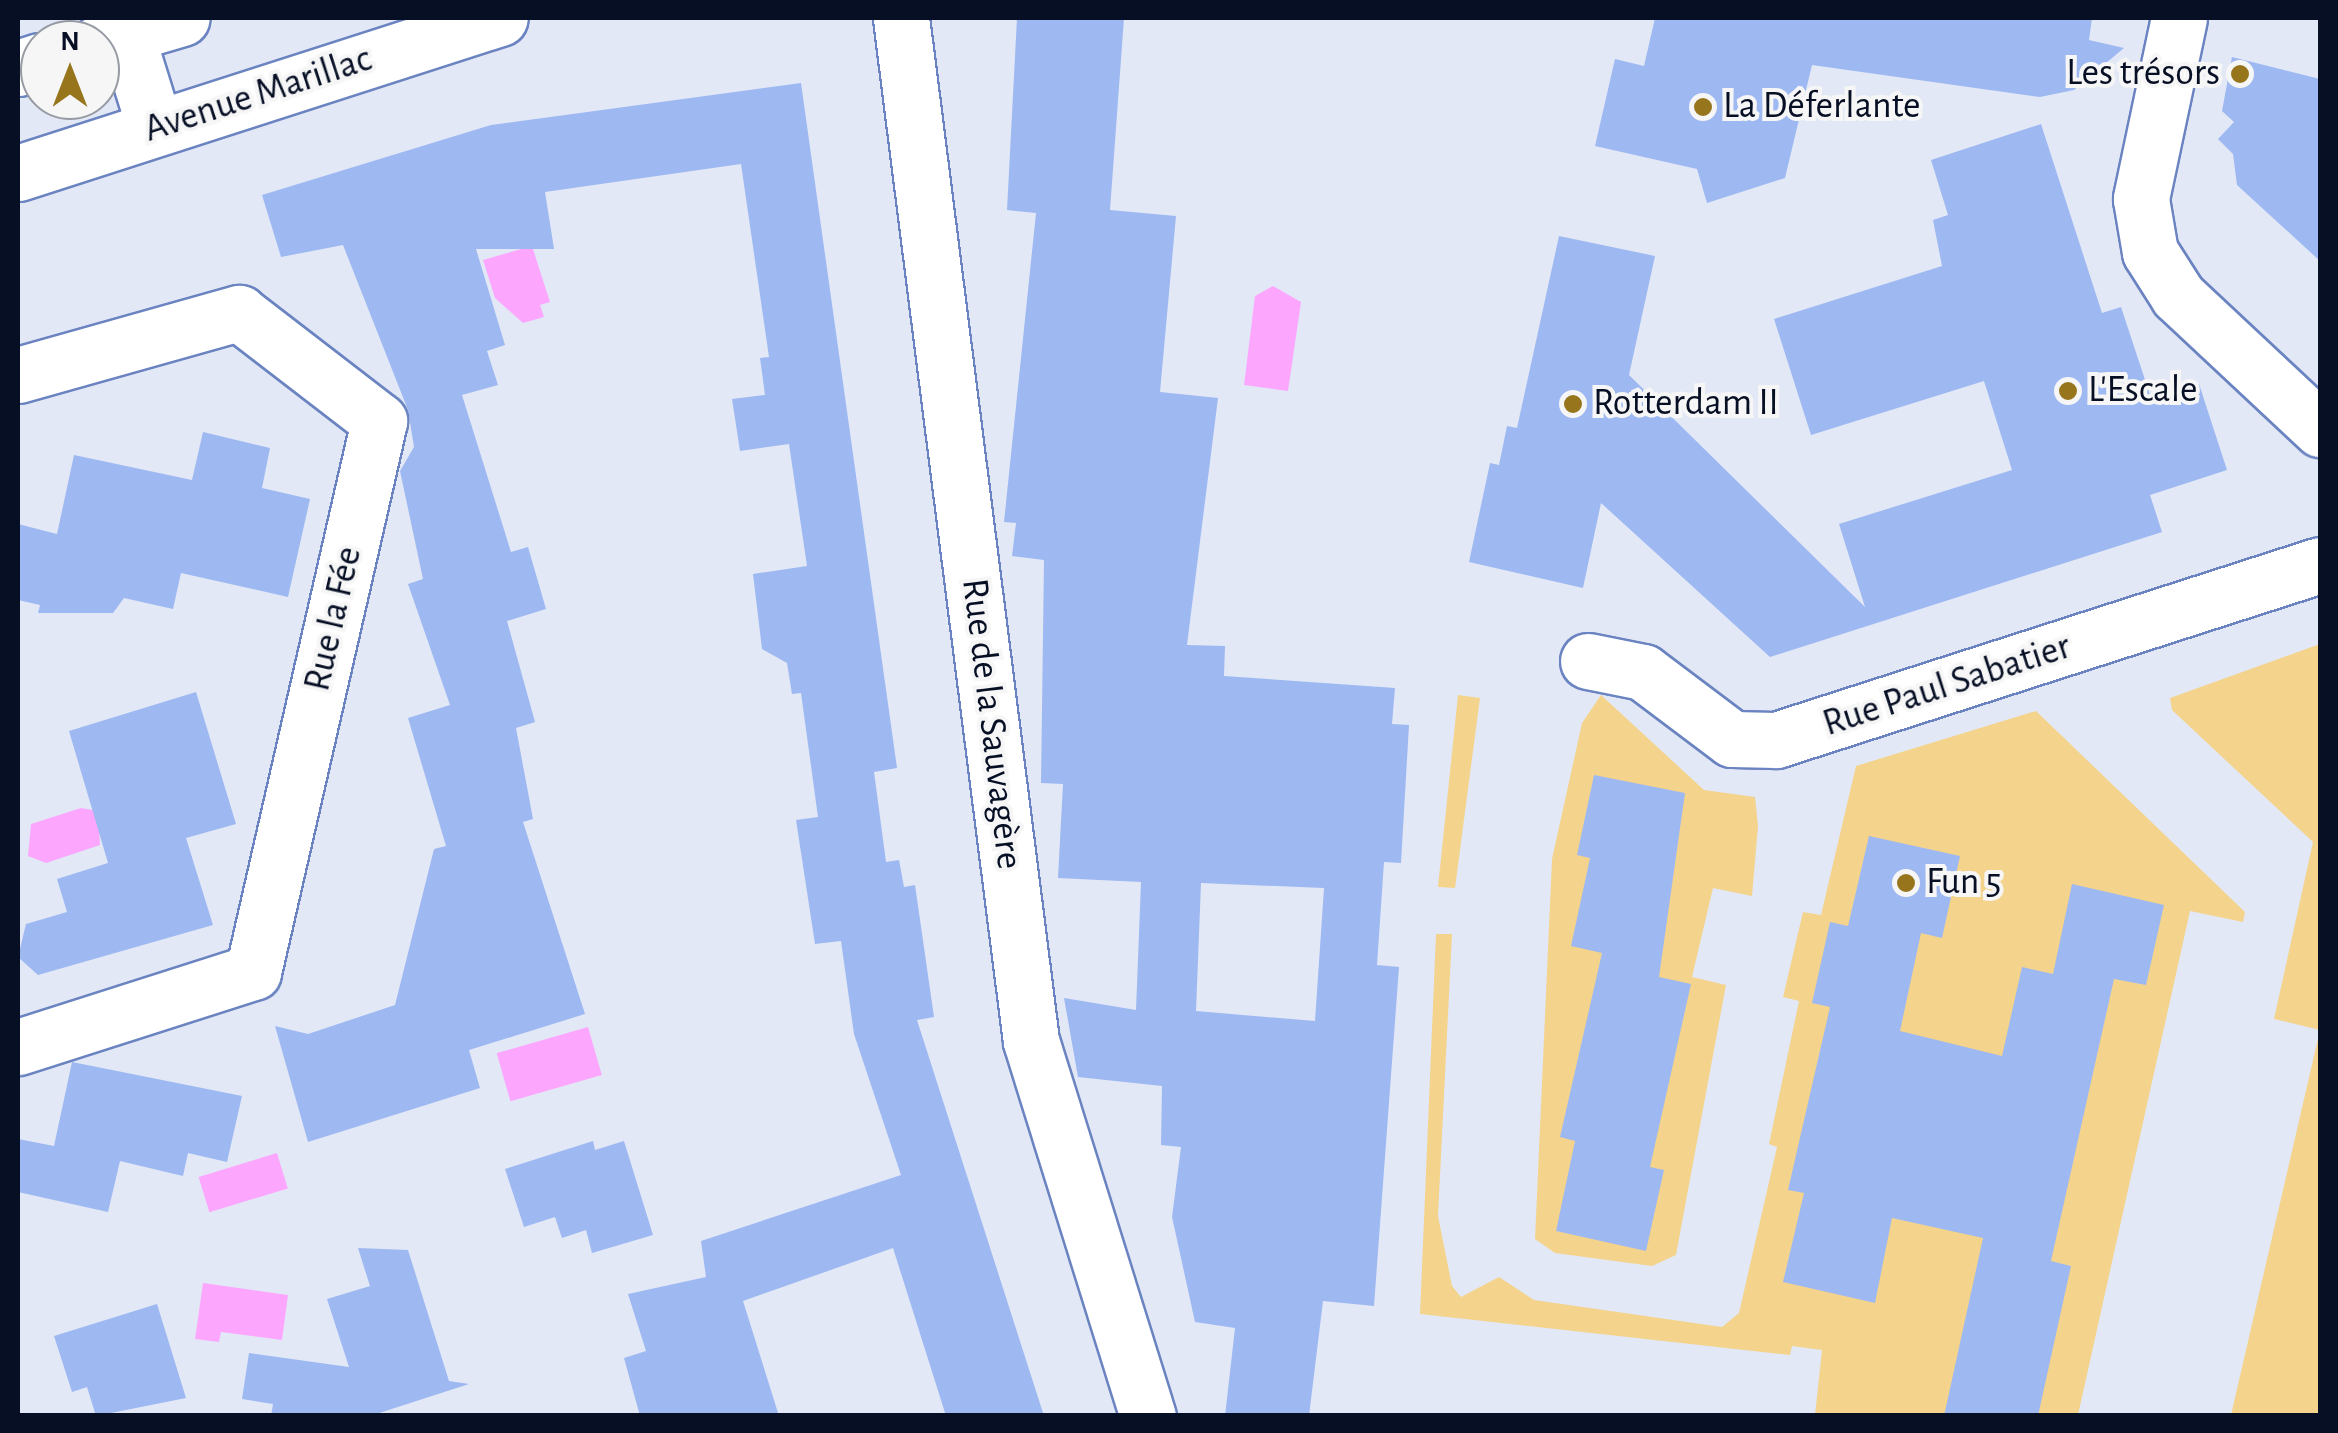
<!DOCTYPE html>
<html>
<head>
<meta charset="utf-8">
<style>
  body { margin:0 }
  #map { position:relative; width:2338px; height:1433px; overflow:hidden; background:#e2e8f6; font-family:"Alegreya Sans",sans-serif }
  div>[style] { position:absolute }
  [style*='--x'] { left:calc(var(--x)*1px); top:calc(var(--y)*1px); width:calc(var(--w)*1px); rotate:calc(var(--a)*1deg) }
  .green>* { inset:0; background:#f4d48c }
  .water>* { inset:0; background:#fca7fd; transform-origin:0 0 }
  .building>* { inset:0; background:#9eb8f2 }
  .roads { filter:drop-shadow(2px 0 #6b84c1) drop-shadow(-2px 0 #6b84c1) drop-shadow(0 2px #6b84c1) drop-shadow(0 -2px #6b84c1) }
  .minor>* { height:55px; margin:-27.5px; padding:0 27.5px; transform-origin:27.5px; border-radius:27.5px; background:#fff }
  .dots>* { width:28px; height:28px; translate:-50% -50%; box-sizing:border-box; border:5px solid #f6f6f6; border-radius:50% }
  span { translate:-50% -50%; white-space:nowrap; text-align:center; line-height:1.15; -webkit-text-stroke:8px #f6f6f6; paint-order:stroke }
  .poi-label { font-size:38px; color:#070f25 }
  .right { translate:-100% -50%; text-align:right }
  .left { translate:0 -50%; text-align:left }
  .street-label { font-size:38px; color:#070f25 }
  .frame { position:absolute; inset:0; border:20px solid #070f25; pointer-events:none }
  .north { position:absolute; left:20px; top:20px; width:100px; height:100px; box-sizing:border-box; background:#f6f6f6; border:2px solid #969aa2; border-radius:50%; rotate:0deg; font-size:28px; font-weight:700; line-height:40px; text-align:center; color:#070f25 }
  .north::after { content:''; display:block; margin:auto; width:35px; height:45px; background:#96751d; clip-path:polygon(50% 0,100% 100%,50% 72%,0 100%) }
</style>
</head>
<body>
<div id="map">
  <div class="green">
    <div style="clip-path:polygon(2320px 644px,2320px 1415px,2231px 1415px,2320px 1030px,2274px 1019px,2313px 842px,2172px 710px,2170px 698px)"></div>
    <div style="clip-path:polygon(1458px 695px,1480px 698px,1455px 888px,1438px 887px)"></div>
    <div style="clip-path:polygon(1601px 695px,1704px 790px,1755px 797px,1758px 826px,1752px 896px,1713px 888px,1692px 977px,1726px 985px,1676px 1255px,1652px 1266px,1555px 1253px,1535px 1239px,1552px 859px,1582px 723px)"></div>
    <div style="clip-path:polygon(2036px 711px,2245px 912px,2243px 922px,2190px 911px,2078px 1415px,1815px 1415px,1822px 1350px,1792px 1346px,1790px 1355px,1420px 1314px,1436px 934px,1452px 934px,1438px 1216px,1452px 1286px,1461px 1297px,1499px 1277px,1534px 1300px,1722px 1327px,1739px 1313px,1777px 1147px,1769px 1144px,1799px 1001px,1783px 997px,1803px 912px,1821px 915px,1856px 766px)"></div>
  </div>
  <div class="water">
    <div style="clip-path:polygon(532px 246px,550px 302px,540px 305px,544px 317px,523px 323px,495px 298px,483px 260px)"></div>
    <div style="clip-path:polygon(1273px 286px,1301px 302px,1288px 391px,1244px 385px,1255px 296px)"></div>
    <div style="clip-path:polygon(81px 808px,98px 811px,100px 845px,46px 863px,28px 856px,31px 824px)"></div>
    <div style="left:588px;top:1027px;width:50px;height:95px;rotate:74deg"></div>
    <div style="left:277px;top:1153px;width:37px;height:82px;rotate:73deg"></div>
    <div style="clip-path:polygon(203px 1283px,288px 1295px,282px 1340px,221px 1332px,219px 1342px,195px 1339px)"></div>
  </div>
  <div class="building">
    <div style="clip-path:polygon(evenodd,1017px 18px,1124px 18px,1110px 210px,1176px 216px,1160px 392px,1218px 398px,1187px 645px,1225px 646px,1224px 676px,1395px 688px,1392px 724px,1409px 725px,1401px 863px,1384px 862px,1377px 965px,1399px 967px,1374px 1306px,1323px 1301px,1309px 1416px,1225px 1416px,1235px 1328px,1195px 1322px,1172px 1217px,1181px 1147px,1161px 1145px,1162px 1086px,1078px 1077px,1064px 998px,1136px 1010px,1141px 882px,1058px 878px,1063px 784px,1041px 783px,1044px 560px,1012px 556px,1016px 523px,1004px 522px,1036px 213px,1007px 210px,1017px 18px,1201px 883px,1324px 888px,1315px 1021px,1196px 1011px,1201px 883px)"></div>
    <div style="clip-path:polygon(1655px 18px,2092px 18px,2089px 40px,2124px 48px,2074px 90px,2040px 97px,1812px 65px,1785px 178px,1707px 203px,1697px 169px,1595px 146px,1615px 59px,1644px 66px)"></div>
    <div style="clip-path:polygon(2232px 57px,2320px 79px,2320px 261px,2237px 185px,2233px 154px,2218px 139px,2234px 122px,2222px 111px)"></div>
    <div style="clip-path:polygon(801px 83px,897px 768px,874px 772px,886px 862px,899px 860px,904px 887px,915px 885px,934px 1017px,917px 1020px,1044px 1416px,946px 1416px,893px 1248px,743px 1301px,779px 1416px,640px 1416px,624px 1358px,646px 1351px,628px 1294px,706px 1277px,701px 1241px,901px 1175px,854px 1034px,841px 941px,815px 944px,796px 820px,818px 817px,801px 693px,792px 694px,787px 663px,762px 649px,753px 574px,807px 566px,789px 444px,740px 451px,732px 399px,765px 395px,760px 358px,769px 357px,741px 164px,545px 192px,554px 249px,476px 249px,505px 345px,487px 351px,498px 385px,462px 395px,511px 552px,528px 547px,546px 609px,507px 621px,535px 722px,516px 728px,533px 819px,523px 822px,585px 1014px,469px 1050px,480px 1088px,308px 1142px,275px 1026px,308px 1034px,395px 1005px,434px 849px,446px 846px,408px 718px,450px 705px,408px 584px,423px 579px,400px 471px,414px 447px,408px 410px,343px 245px,281px 257px,262px 195px,491px 125px)"></div>
    <div style="clip-path:polygon(2041px 124px,2102px 313px,2121px 307px,2151px 398px,2199px 384px,2227px 470px,2150px 495px,2162px 532px,1770px 657px,1601px 503px,1583px 588px,1469px 562px,1490px 463px,1499px 465px,1507px 426px,1517px 428px,1559px 236px,1655px 256px,1629px 375px,1865px 607px,1839px 524px,2012px 470px,1984px 381px,1811px 435px,1774px 319px,1942px 266px,1933px 220px,1948px 215px,1931px 160px)"></div>
    <div style="clip-path:polygon(203px 432px,270px 448px,262px 488px,310px 499px,288px 597px,181px 573px,173px 609px,124px 598px,113px 613px,38px 613px,40px 605px,18px 600px,18px 524px,57px 534px,74px 455px,192px 480px)"></div>
    <div style="clip-path:polygon(196px 692px,236px 824px,186px 838px,213px 925px,38px 975px,18px 957px,26px 924px,67px 912px,57px 879px,108px 863px,69px 731px)"></div>
    <div style="clip-path:polygon(1594px 775px,1685px 793px,1659px 977px,1691px 984px,1650px 1167px,1664px 1170px,1646px 1251px,1556px 1231px,1575px 1141px,1560px 1137px,1602px 953px,1571px 946px,1590px 858px,1577px 855px)"></div>
    <div style="clip-path:polygon(1869px 836px,1960px 856px,1942px 938px,1921px 933px,1900px 1031px,2002px 1056px,2022px 967px,2053px 974px,2072px 884px,2164px 905px,2146px 985px,2114px 979px,2051px 1261px,2071px 1266px,2038px 1416px,1944px 1416px,1983px 1238px,1892px 1218px,1875px 1303px,1783px 1282px,1804px 1193px,1788px 1190px,1830px 1007px,1812px 1003px,1830px 922px,1848px 926px)"></div>
    <div style="clip-path:polygon(72px 1062px,242px 1096px,227px 1162px,188px 1153px,183px 1176px,120px 1161px,108px 1212px,18px 1192px,18px 1139px,54px 1146px)"></div>
    <div style="clip-path:polygon(593px 1141px,595px 1150px,624px 1141px,653px 1235px,592px 1253px,586px 1230px,562px 1238px,555px 1217px,524px 1227px,505px 1169px)"></div>
    <div style="clip-path:polygon(358px 1248px,408px 1250px,449px 1381px,469px 1384px,370px 1416px,271px 1416px,273px 1404px,242px 1399px,249px 1353px,349px 1367px,327px 1299px,370px 1286px)"></div>
    <div style="clip-path:polygon(157px 1304px,186px 1398px,96px 1416px,87px 1387px,72px 1392px,54px 1336px)"></div>
  </div>
  <div class="roads">
    <div class="minor">
      <div style="--x:121;--y:18;--w:115;--a:72.8"></div>
      <div style="--x:901;--y:18;--w:1031;--a:82.76"></div>
      <div style="--x:1031;--y:1041;--w:393;--a:72.7"></div>
      <div style="--x:2179;--y:18;--w:185;--a:101.9"></div>
      <div style="--x:2141;--y:199;--w:54;--a:80.4"></div>
      <div style="--x:2150;--y:252;--w:52;--a:57.5"></div>
      <div style="--x:2178;--y:296;--w:195;--a:43.1"></div>
      <div style="--x:100;--y:42;--w:85;--a:-16.3"></div>
      <div style="--x:18;--y:68;--w:23;--a:-18"></div>
      <div style="--x:18;--y:173;--w:506;--a:-17.83"></div>
      <div style="--x:18;--y:375;--w:230;--a:-15.7"></div>
      <div style="--x:239;--y:313;--w:177;--a:37.6"></div>
      <div style="--x:379;--y:421;--w:565;--a:102.88"></div>
      <div style="--x:253;--y:972;--w:247;--a:162.3"></div>
      <div style="--x:1588;--y:661;--w:56;--a:11.3"></div>
      <div style="--x:1643;--y:672;--w:111;--a:37"></div>
      <div style="--x:1732;--y:739;--w:44;--a:1.3"></div>
      <div style="--x:1776;--y:740;--w:571;--a:-17.83"></div>
    </div>
  </div>
  <div class="dots">
    <div style="left:2240px;top:74px;background:#96751d"></div>
    <div style="left:1703px;top:107px;background:#96751d"></div>
    <div style="left:2068px;top:391px;background:#96751d"></div>
    <div style="left:1573px;top:404px;background:#96751d"></div>
    <div style="left:1906px;top:883px;background:#96751d"></div>
  </div>
  <div class="poi-label">
    <span class="right" style="left:2220px;top:74px">Les trésors</span>
    <span class="left" style="left:1723px;top:107px">La Déferlante</span>
    <span class="left" style="left:2088px;top:391px">L'Escale</span>
    <span class="left" style="left:1593px;top:404px">Rotterdam II</span>
    <span class="left" style="left:1926px;top:883px">Fun 5</span>
  </div>
  <div class="street-label">
    <span style="left:258px;top:95px;rotate:-18deg">Avenue Marillac</span>
    <span style="left:334px;top:619px;rotate:-77deg">Rue la Fée</span>
    <span style="left:1947px;top:686px;rotate:-18deg">Rue Paul Sabatier</span>
    <span style="left:991px;top:724px;rotate:83deg">Rue de la Sauvagère</span>
  </div>
  <div class="frame"></div>
  <div class="north">N</div>
</div>
</body>
</html>
